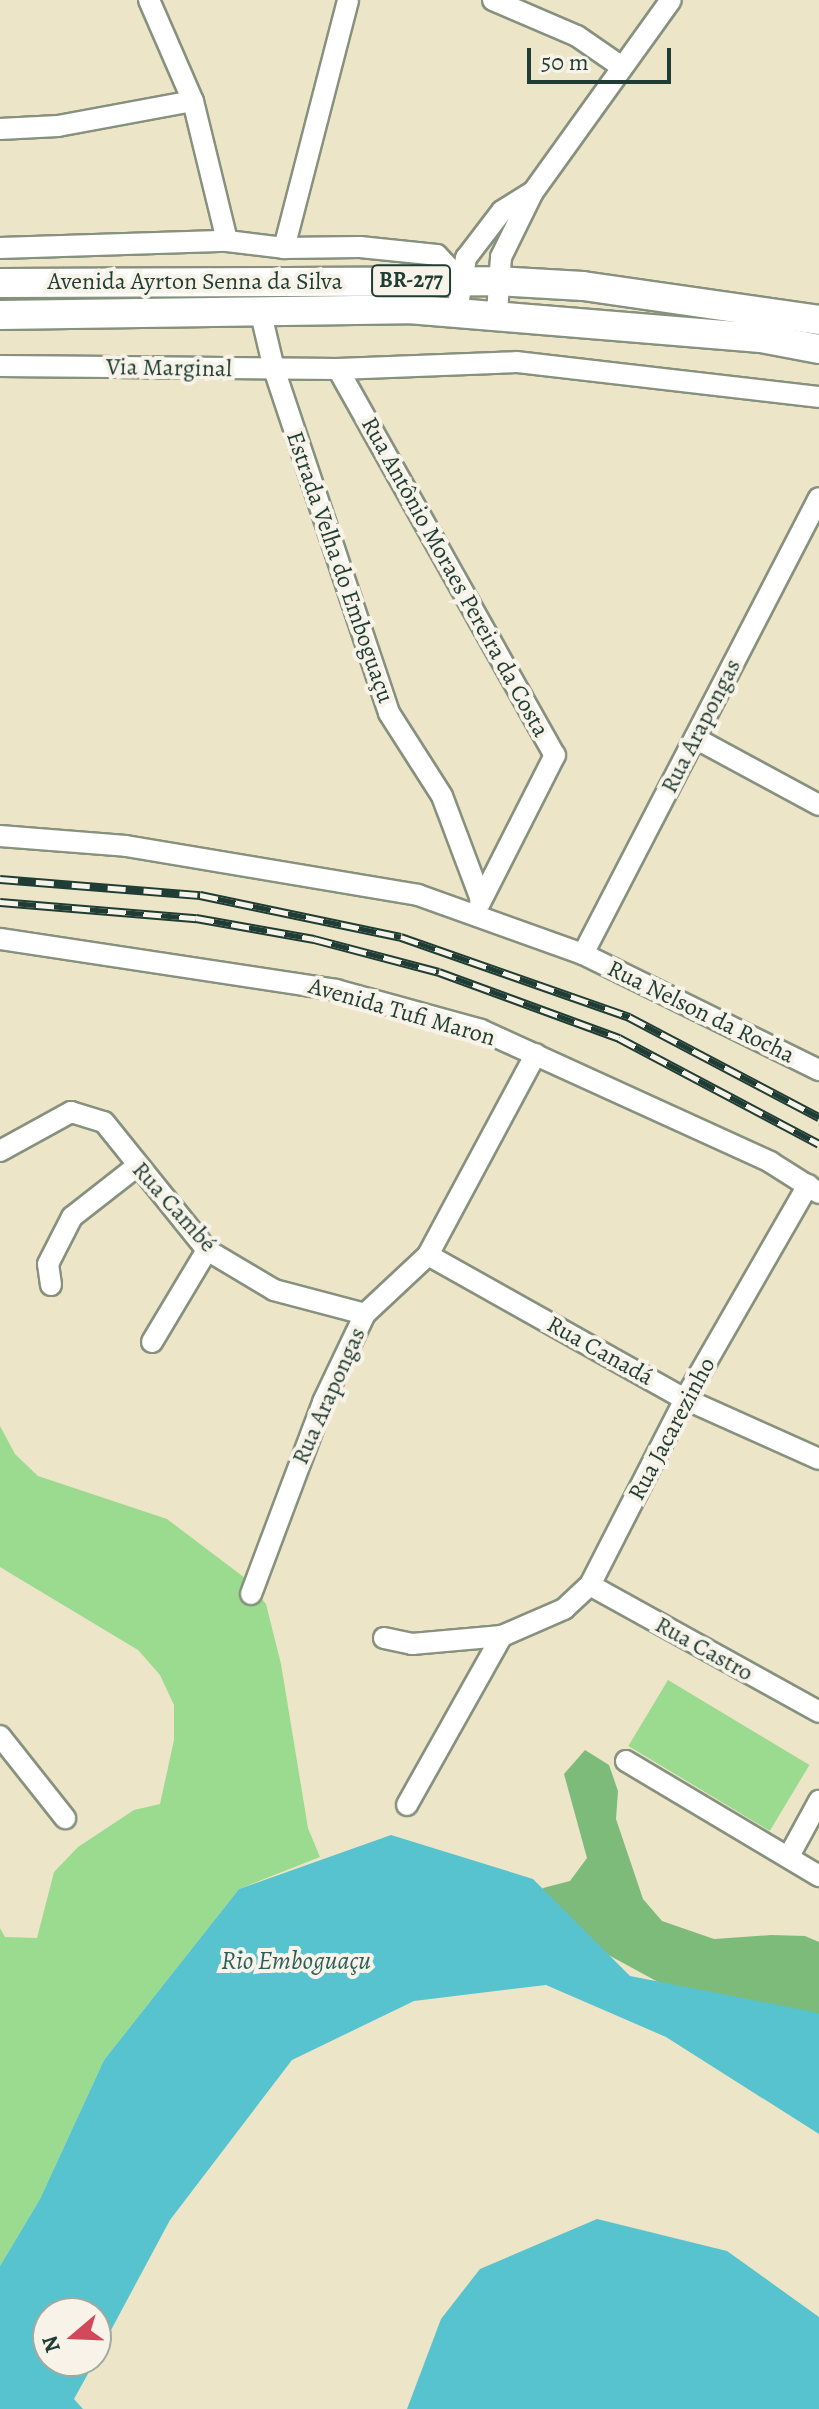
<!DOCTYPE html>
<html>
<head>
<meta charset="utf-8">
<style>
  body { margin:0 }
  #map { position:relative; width:819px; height:2409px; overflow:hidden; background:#ece5c8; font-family:Alegreya,serif }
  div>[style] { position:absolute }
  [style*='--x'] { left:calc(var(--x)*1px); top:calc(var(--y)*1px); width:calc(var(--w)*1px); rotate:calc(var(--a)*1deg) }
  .green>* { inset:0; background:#9bdb90; transform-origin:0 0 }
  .forest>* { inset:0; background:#7cbb7a }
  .water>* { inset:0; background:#57c3cf }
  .roads { filter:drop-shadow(2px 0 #86917e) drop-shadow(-2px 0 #86917e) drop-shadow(0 2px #86917e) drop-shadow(0 -2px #86917e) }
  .minor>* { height:20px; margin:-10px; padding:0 10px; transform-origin:10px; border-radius:10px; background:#fff }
  .highway>* { height:28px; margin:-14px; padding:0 14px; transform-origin:14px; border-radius:14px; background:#fff }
  .rail>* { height:9px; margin-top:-4.5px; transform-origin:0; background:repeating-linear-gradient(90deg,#f7f3e8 0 18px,#1f3d34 0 36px); box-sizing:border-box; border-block:2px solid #1f3d34 }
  span { translate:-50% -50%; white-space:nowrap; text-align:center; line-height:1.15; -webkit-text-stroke:8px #f7f3e8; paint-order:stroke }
  .shield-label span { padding:2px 6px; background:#f7f3e8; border:2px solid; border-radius:6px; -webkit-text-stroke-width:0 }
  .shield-label { font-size:22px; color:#1f3d34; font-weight:700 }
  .street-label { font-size:24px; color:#1f3d34 }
  .water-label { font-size:26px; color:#2d5e5b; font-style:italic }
  .north { position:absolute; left:32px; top:2297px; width:80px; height:80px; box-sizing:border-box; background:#f7f3e8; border:2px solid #a1aaa0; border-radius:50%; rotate:251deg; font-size:22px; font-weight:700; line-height:32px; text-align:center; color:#1f3d34 }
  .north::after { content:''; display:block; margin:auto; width:28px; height:36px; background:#d1495b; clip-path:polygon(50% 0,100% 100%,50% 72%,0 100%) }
  .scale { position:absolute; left:527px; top:48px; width:144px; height:36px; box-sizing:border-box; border:4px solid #1f3d34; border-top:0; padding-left:10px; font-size:24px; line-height:28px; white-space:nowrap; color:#1f3d34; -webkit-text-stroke:6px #f7f3e8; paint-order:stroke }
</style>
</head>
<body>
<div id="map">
  <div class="green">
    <div style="clip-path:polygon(0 1426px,15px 1454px,38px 1476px,167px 1519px,245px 1578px,266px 1604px,281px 1664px,308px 1828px,320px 1857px,239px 1889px,104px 2060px,40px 2199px,0 2266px,0 1928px,5px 1937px,37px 1938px,54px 1872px,78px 1847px,134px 1810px,160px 1804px,174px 1740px,174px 1705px,160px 1675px,138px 1650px,0 1567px)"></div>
    <div style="left:668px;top:1680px;width:165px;height:77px;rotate:31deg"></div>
  </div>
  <div class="forest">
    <div style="clip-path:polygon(585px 1750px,609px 1765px,618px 1791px,616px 1819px,643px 1899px,662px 1921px,714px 1939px,771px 1935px,805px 1936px,819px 1942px,819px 2018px,671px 1989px,544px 1920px,543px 1888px,570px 1881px,587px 1858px,564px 1774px)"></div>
  </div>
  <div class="water">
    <div style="clip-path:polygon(391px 1835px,533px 1879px,630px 1976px,819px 2013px,819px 2134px,666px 2037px,546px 1985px,414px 2001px,292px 2060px,170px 2220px,96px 2358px,96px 2313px,48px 2313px,48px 2361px,95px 2361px,74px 2399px,83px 2409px,0 2409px,0 2266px,40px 2199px,104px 2060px,239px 1889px)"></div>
    <div style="clip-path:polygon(597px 2219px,727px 2251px,819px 2317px,819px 2409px,407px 2409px,441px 2319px,480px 2269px)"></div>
  </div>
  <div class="roads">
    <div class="minor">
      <div style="--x:149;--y:0;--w:110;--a:66.5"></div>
      <div style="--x:193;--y:101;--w:144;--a:76.3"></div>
      <div style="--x:493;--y:0;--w:91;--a:23.2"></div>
      <div style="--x:577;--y:36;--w:55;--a:34.6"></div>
      <div style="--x:0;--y:129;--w:58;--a:-3"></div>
      <div style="--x:58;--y:126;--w:137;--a:-10.5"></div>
      <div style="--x:0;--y:248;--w:227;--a:-1.8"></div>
      <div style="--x:227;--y:241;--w:57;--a:7"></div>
      <div style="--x:284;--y:248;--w:76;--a:-0.8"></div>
      <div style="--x:360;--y:247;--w:77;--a:5.9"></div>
      <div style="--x:437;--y:255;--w:34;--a:47"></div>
      <div style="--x:284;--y:248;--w:256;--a:-75.5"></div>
      <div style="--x:457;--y:311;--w:54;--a:-80.4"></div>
      <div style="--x:466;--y:258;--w:59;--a:-52.5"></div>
      <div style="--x:502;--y:211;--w:36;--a:-32"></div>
      <div style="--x:497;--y:313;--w:56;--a:-85.9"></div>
      <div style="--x:501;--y:257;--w:72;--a:-63.8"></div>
      <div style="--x:533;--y:192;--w:236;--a:-54.3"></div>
      <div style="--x:261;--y:314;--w:57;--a:76.7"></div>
      <div style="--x:274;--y:369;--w:363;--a:71.5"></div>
      <div style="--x:389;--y:713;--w:98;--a:57.4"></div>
      <div style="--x:442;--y:796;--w:108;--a:69.4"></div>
      <div style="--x:0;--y:366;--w:338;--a:0.5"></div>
      <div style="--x:338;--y:369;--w:179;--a:-2.2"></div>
      <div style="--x:517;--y:362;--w:304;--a:6.6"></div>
      <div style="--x:338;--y:369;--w:443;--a:60.7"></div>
      <div style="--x:555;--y:755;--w:166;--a:116.9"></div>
      <div style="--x:695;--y:738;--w:141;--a:28.4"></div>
      <div style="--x:0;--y:836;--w:126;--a:4.5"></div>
      <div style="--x:126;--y:846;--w:296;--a:9.5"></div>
      <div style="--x:418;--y:895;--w:175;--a:19.7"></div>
      <div style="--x:583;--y:954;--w:263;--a:26.2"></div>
      <div style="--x:0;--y:939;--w:340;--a:8.6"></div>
      <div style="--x:336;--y:990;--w:150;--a:15.4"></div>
      <div style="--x:481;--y:1030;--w:318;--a:24.5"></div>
      <div style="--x:770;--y:1162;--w:58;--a:32.3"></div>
      <div style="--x:583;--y:954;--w:513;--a:-62.64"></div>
      <div style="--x:0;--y:1151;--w:81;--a:-28.8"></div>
      <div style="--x:71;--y:1112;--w:34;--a:17"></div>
      <div style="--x:104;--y:1122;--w:164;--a:51.2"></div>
      <div style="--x:207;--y:1250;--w:78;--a:30.8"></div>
      <div style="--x:274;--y:1290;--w:94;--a:14.8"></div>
      <div style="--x:428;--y:1255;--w:295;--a:29.3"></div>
      <div style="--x:685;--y:1399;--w:147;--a:24.1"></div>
      <div style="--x:51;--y:1285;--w:21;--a:-98"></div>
      <div style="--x:48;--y:1264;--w:53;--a:-62.9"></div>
      <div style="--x:72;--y:1217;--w:83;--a:-38.1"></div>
      <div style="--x:152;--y:1342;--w:107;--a:-59.1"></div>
      <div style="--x:590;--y:1585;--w:262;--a:29"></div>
      <div style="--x:251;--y:1594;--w:205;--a:-69.4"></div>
      <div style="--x:323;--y:1402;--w:98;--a:-64.5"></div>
      <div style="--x:365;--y:1314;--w:86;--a:-43.1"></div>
      <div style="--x:428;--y:1255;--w:228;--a:-61.8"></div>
      <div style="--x:384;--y:1638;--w:29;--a:12"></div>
      <div style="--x:412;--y:1644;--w:90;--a:-5.1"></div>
      <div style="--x:502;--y:1636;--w:68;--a:-23.5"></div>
      <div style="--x:564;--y:1609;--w:35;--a:-43"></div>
      <div style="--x:590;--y:1585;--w:209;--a:-62.9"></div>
      <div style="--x:685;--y:1399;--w:247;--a:-60.1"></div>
      <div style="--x:0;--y:1736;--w:105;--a:51.6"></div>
      <div style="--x:626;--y:1761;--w:225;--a:30.8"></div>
      <div style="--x:407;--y:1805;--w:194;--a:-60.7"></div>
      <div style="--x:789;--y:1856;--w:63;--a:-61.4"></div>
    </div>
    <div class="highway">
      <div style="--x:0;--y:283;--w:496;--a:-0.2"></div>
      <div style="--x:496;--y:281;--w:87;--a:3.3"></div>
      <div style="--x:583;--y:286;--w:238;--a:8.2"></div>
      <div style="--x:0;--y:315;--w:408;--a:-0.8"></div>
      <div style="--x:408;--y:309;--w:354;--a:4.7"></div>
      <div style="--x:761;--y:338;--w:59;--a:10.7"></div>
    </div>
  </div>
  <div class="rail">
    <div style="--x:0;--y:879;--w:201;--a:4.6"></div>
    <div style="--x:200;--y:895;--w:205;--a:11.8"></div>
    <div style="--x:401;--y:937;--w:242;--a:19.3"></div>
    <div style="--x:629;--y:1017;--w:215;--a:27.8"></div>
    <div style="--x:0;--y:902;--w:197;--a:4.7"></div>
    <div style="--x:196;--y:918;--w:120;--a:10.1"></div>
    <div style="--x:314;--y:939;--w:129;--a:14.8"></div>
    <div style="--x:439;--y:972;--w:192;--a:20.1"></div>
    <div style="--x:619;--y:1038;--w:226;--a:27.9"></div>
  </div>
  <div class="shield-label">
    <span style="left:411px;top:281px">BR-277</span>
  </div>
  <div class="street-label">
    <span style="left:195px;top:282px">Avenida Ayrton Senna da Silva</span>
    <span style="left:169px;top:368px;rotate:1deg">Via Marginal</span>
    <span style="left:340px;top:567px;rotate:71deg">Estrada Velha do Emboguaçu</span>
    <span style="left:455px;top:577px;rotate:61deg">Rua Antônio Moraes Pereira da Costa</span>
    <span style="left:701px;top:726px;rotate:-63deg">Rua Arapongas</span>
    <span style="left:402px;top:1012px;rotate:16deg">Avenida Tufi Maron</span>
    <span style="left:701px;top:1012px;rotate:26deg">Rua Nelson da Rocha</span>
    <span style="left:174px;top:1207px;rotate:48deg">Rua Cambé</span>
    <span style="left:600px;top:1351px;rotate:29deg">Rua Canadá</span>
    <span style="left:329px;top:1396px;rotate:-66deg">Rua Arapongas</span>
    <span style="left:672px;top:1429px;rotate:-62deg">Rua Jacarezinho</span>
    <span style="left:704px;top:1649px;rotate:29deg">Rua Castro</span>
  </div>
  <div class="water-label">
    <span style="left:296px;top:1961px">Rio Emboguaçu</span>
  </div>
  <div class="north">N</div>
  <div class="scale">50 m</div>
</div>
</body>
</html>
